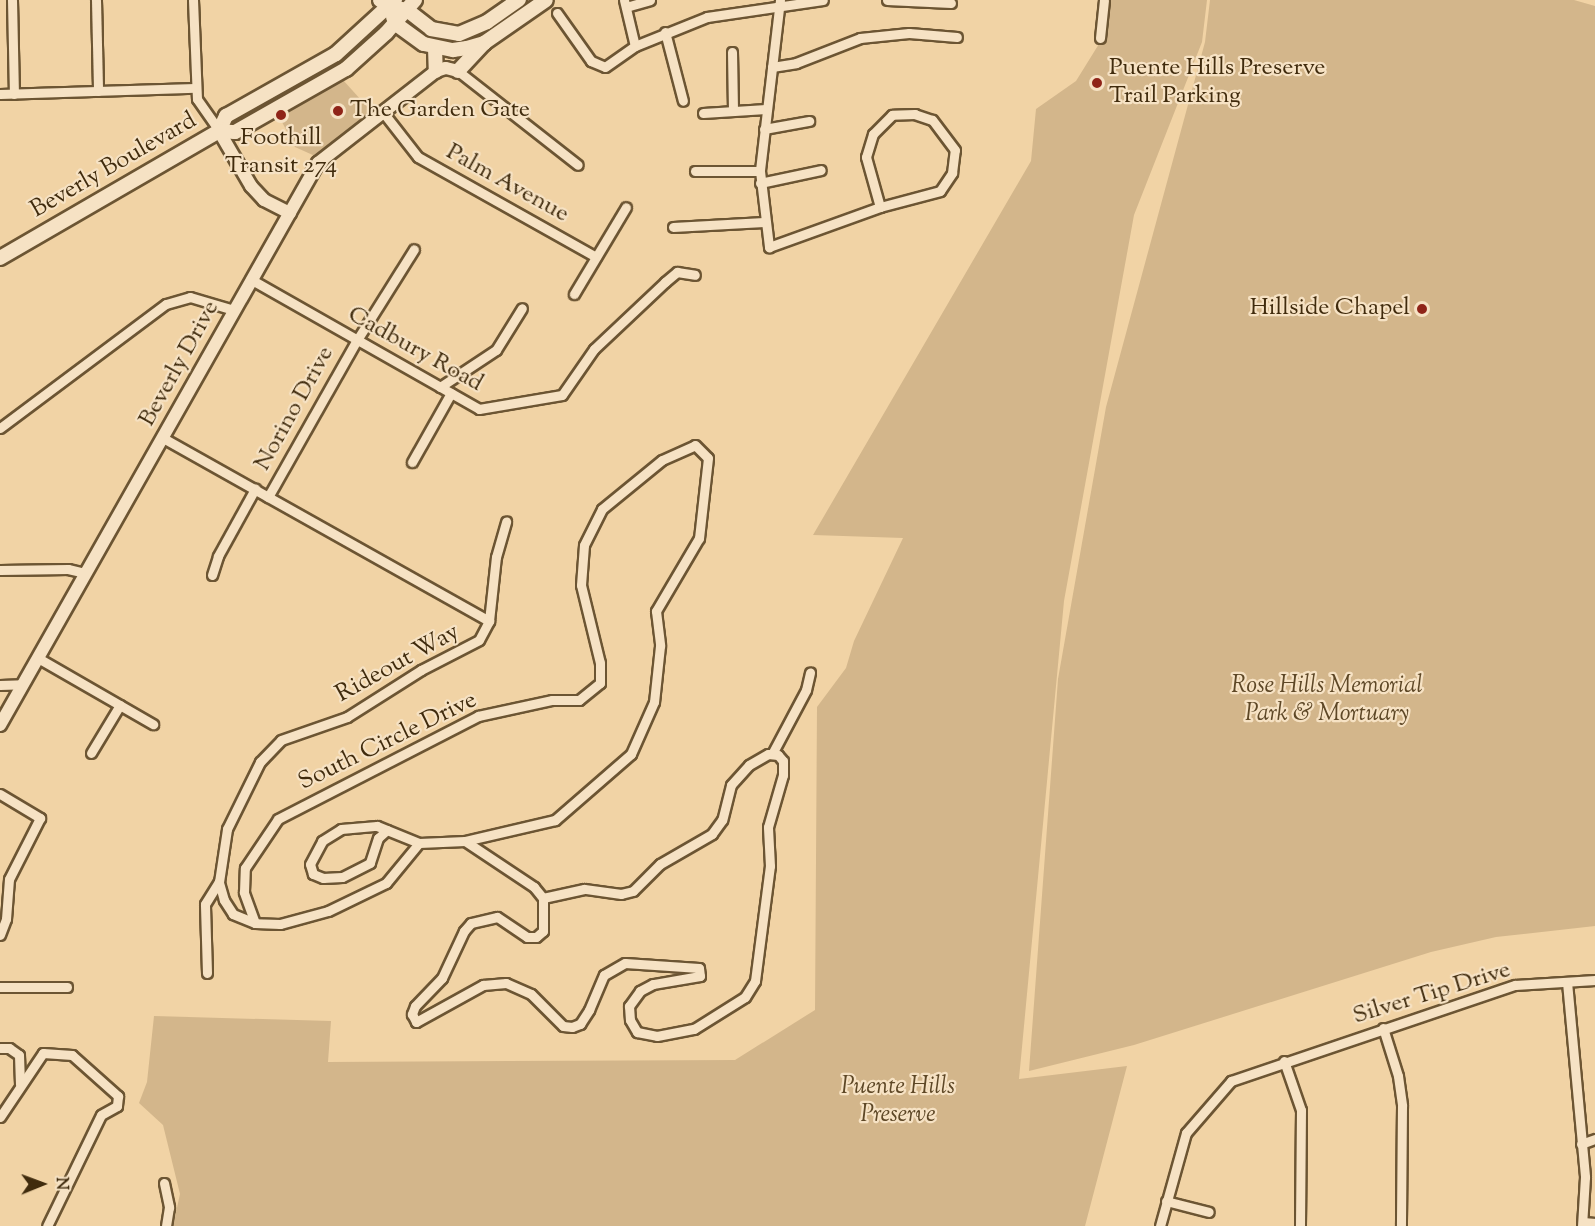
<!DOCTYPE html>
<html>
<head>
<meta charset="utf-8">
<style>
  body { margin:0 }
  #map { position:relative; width:1595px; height:1226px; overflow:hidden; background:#f1d3a5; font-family:"Sorts Mill Goudy",serif }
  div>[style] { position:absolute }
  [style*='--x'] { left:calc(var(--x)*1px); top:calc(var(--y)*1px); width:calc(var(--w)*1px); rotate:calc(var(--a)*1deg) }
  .green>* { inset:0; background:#d3b68b }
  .roads { filter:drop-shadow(2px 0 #6c5533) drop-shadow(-2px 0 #6c5533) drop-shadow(0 2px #6c5533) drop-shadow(0 -2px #6c5533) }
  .minor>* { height:9px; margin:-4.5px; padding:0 4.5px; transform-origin:4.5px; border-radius:4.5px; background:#f6e2c4 }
  .tertiary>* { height:12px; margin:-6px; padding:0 6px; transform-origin:6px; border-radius:6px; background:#f6e2c4 }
  .secondary>* { height:14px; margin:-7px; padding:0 7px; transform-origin:7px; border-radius:7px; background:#f6e2c4 }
  .dots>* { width:16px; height:16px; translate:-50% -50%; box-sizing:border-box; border:3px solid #f6e2c4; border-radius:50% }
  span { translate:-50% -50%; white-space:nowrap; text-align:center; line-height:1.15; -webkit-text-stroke:4.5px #f6e2c4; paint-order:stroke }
  .poi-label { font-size:24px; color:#402b0d }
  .left { translate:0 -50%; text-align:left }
  .right { translate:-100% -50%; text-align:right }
  .street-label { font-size:24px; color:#402b0d }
  .park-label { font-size:24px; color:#5d4726; font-style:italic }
  .north { position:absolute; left:12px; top:1154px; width:60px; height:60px; -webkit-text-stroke:4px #f6e2c4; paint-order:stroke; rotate:89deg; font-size:16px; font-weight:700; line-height:24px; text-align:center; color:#402b0d }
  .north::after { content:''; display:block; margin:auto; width:21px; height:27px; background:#402b0d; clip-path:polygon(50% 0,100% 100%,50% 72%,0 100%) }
</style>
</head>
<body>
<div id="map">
  <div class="green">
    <div style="clip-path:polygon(1109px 0,1207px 0,1202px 42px,1134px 215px,1064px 601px,1019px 1079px,1127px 1066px,1085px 1226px,173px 1226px,180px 1194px,163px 1125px,139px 1103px,147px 1082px,154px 1016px,331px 1021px,328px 1062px,735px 1060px,815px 1010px,817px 707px,846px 668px,854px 641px,903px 538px,813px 535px,1031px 161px,1036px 109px,1076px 81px,1107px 31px)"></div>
    <div style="clip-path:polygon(1210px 0,1574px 0,1595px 6px,1595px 926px,1496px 937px,1431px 952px,1134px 1045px,1029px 1071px,1058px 679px,1106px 407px,1205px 42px)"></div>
    <div style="clip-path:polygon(343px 80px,371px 111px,315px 156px,295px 147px,281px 120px,285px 113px)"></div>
  </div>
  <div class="roads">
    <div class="minor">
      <div style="--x:12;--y:0;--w:94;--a:88.8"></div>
      <div style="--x:96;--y:0;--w:91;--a:88.7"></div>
      <div style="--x:193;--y:0;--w:99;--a:87.7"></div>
      <div style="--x:197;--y:99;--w:39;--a:55"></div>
      <div style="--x:624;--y:0;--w:47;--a:76.6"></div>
      <div style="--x:780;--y:0;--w:172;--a:96.7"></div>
      <div style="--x:760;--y:171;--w:77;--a:83.2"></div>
      <div style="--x:769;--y:247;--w:118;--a:-19.8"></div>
      <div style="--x:880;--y:207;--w:62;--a:-14.9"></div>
      <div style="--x:940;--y:191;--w:22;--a:-56"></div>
      <div style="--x:952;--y:173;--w:23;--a:-83"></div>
      <div style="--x:955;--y:150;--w:38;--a:-127"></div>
      <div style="--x:932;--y:120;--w:18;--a:-161"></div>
      <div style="--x:915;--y:114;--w:23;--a:178"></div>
      <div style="--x:892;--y:115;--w:27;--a:135"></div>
      <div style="--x:873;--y:134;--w:24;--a:107"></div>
      <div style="--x:866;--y:157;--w:52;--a:74.4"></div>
      <div style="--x:887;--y:0;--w:64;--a:2.7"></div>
      <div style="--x:626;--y:7;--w:25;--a:-16"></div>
      <div style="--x:557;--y:13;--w:59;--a:54.7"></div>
      <div style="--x:591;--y:61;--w:15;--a:23"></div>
      <div style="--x:605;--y:67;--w:37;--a:-35"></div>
      <div style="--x:635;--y:46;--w:78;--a:-21.9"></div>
      <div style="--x:707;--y:17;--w:117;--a:-8.3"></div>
      <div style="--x:665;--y:32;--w:71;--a:75.4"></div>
      <div style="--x:1100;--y:38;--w:38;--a:-84"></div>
      <div style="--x:732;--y:52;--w:58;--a:89"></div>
      <div style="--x:772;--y:67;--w:24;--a:-9"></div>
      <div style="--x:796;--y:63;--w:69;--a:-21.3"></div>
      <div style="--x:860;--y:38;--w:49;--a:-5.8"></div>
      <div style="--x:909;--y:33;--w:48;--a:4.8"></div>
      <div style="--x:458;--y:71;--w:152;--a:38.1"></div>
      <div style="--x:0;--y:94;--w:195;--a:-1.8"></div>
      <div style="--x:382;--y:111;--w:58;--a:52"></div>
      <div style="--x:418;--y:157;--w:204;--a:29.3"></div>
      <div style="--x:703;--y:113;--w:63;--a:-3.6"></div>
      <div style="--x:764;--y:129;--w:46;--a:-10.1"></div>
      <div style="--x:695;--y:171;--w:65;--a:0"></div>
      <div style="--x:760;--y:183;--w:62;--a:-12"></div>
      <div style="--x:673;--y:227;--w:91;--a:-3.1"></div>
      <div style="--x:252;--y:280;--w:261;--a:29.6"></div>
      <div style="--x:479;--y:409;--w:84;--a:-9.6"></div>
      <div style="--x:562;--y:395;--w:56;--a:-55.2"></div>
      <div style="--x:594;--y:349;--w:98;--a:-43.3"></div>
      <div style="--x:665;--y:282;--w:16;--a:-40"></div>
      <div style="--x:677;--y:272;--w:18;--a:9"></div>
      <div style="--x:574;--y:294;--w:101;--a:-59.1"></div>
      <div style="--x:440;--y:387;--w:67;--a:-33.5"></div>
      <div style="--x:496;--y:350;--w:49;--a:-58.2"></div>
      <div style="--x:0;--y:428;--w:207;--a:-36.8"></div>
      <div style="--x:166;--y:304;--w:25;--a:-16"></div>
      <div style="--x:190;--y:297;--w:46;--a:16.5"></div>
      <div style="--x:163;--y:438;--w:374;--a:29.3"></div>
      <div style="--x:412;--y:462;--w:79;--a:-60.5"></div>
      <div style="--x:268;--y:497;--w:180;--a:-60.5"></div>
      <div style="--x:357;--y:340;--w:107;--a:-57.9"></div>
      <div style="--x:0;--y:570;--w:68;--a:-0.8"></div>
      <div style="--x:68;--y:569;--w:18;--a:13"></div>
      <div style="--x:212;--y:575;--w:20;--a:-72"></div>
      <div style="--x:218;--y:556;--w:77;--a:-61.1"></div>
      <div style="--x:38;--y:658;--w:133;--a:29.9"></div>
      <div style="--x:0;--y:685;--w:23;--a:-2"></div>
      <div style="--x:91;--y:753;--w:56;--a:-58.9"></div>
      <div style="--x:772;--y:754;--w:72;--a:-62"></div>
      <div style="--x:806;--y:690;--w:18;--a:-77"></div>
      <div style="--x:0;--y:794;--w:47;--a:31"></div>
      <div style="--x:40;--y:818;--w:68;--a:116.9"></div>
      <div style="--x:9;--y:879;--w:40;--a:94.3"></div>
      <div style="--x:6;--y:919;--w:17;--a:111"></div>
      <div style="--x:387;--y:830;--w:12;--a:138"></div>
      <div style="--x:378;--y:838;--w:26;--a:108"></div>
      <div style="--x:370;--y:863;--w:31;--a:153"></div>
      <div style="--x:342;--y:877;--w:19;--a:177"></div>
      <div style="--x:323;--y:878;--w:11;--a:-158"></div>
      <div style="--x:313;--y:874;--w:10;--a:-107"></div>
      <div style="--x:310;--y:864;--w:26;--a:-62"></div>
      <div style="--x:322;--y:841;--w:22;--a:-32"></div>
      <div style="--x:341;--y:829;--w:36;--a:-5"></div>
      <div style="--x:377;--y:826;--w:45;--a:22"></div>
      <div style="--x:465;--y:841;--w:83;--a:33.7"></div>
      <div style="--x:534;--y:887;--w:14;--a:51"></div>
      <div style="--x:543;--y:898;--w:33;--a:90"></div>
      <div style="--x:543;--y:931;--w:9;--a:139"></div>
      <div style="--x:536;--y:937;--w:9;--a:180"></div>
      <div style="--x:527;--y:937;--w:36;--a:-146"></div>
      <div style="--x:497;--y:917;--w:27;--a:167"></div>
      <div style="--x:471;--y:923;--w:11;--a:131"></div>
      <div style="--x:464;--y:931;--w:52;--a:115.1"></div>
      <div style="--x:442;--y:978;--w:39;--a:134"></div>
      <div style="--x:415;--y:1006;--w:9;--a:111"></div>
      <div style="--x:412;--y:1014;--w:9;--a:63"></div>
      <div style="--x:416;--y:1022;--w:77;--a:-28.9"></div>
      <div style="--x:483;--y:985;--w:23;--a:-5"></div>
      <div style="--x:506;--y:983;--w:27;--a:24"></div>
      <div style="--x:531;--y:994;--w:45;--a:45"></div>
      <div style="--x:563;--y:1026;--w:9;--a:6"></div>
      <div style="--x:572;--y:1027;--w:9;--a:-21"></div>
      <div style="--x:580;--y:1024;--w:17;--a:-57"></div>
      <div style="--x:589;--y:1010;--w:38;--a:-67"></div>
      <div style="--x:604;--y:975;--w:24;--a:-30"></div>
      <div style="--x:625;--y:963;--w:74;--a:3.9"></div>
      <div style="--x:699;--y:968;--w:8;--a:83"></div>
      <div style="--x:700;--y:976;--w:48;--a:170.3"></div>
      <div style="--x:653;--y:984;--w:15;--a:152"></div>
      <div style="--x:640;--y:991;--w:19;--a:126"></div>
      <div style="--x:629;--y:1006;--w:14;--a:86"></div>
      <div style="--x:630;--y:1020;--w:14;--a:60"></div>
      <div style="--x:637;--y:1032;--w:20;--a:11"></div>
      <div style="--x:657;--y:1036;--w:38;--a:-11"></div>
      <div style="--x:694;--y:1029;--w:60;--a:-32.1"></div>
      <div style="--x:745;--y:997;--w:19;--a:-58"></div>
      <div style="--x:755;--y:981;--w:116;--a:-82.6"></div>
      <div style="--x:770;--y:866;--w:39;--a:-93"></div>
      <div style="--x:768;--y:827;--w:54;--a:-73.9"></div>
      <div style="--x:783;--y:775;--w:14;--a:-90"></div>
      <div style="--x:783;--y:761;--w:8;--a:-130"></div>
      <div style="--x:778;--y:755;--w:10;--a:-174"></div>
      <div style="--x:768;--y:754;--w:22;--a:150"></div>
      <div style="--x:749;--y:765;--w:27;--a:132"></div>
      <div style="--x:731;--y:785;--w:36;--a:104"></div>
      <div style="--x:722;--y:820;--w:17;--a:126"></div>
      <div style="--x:712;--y:834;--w:60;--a:150"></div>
      <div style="--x:660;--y:864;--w:38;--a:135"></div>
      <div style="--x:633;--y:891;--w:12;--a:166"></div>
      <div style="--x:621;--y:894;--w:37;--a:-172"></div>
      <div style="--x:584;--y:889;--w:42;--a:167.6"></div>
      <div style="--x:255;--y:923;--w:33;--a:-110"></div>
      <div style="--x:244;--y:892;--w:24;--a:-88"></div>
      <div style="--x:245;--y:868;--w:59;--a:-56"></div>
      <div style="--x:278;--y:819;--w:225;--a:-27.2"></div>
      <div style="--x:478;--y:716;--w:76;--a:-12.2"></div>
      <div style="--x:552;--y:700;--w:27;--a:0"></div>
      <div style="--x:579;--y:700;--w:27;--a:-39"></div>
      <div style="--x:600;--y:683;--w:20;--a:-90"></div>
      <div style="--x:600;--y:663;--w:80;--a:-103.7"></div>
      <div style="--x:581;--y:585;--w:40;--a:-85.7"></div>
      <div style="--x:584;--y:545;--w:40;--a:-63.4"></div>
      <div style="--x:602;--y:509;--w:77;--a:-39.2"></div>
      <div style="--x:662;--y:460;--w:36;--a:-24"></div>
      <div style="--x:695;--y:445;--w:18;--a:45"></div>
      <div style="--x:708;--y:458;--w:81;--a:96.4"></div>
      <div style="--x:699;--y:538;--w:85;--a:120.5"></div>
      <div style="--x:656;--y:611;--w:35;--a:83"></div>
      <div style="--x:660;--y:646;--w:56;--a:96.1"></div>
      <div style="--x:654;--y:702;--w:57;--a:113.9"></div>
      <div style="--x:631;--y:754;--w:101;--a:139"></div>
      <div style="--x:555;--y:820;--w:92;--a:166.9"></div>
      <div style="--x:465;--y:841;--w:46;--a:177.5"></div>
      <div style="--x:419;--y:843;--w:52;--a:129.5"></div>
      <div style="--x:386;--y:883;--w:64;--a:154.2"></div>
      <div style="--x:328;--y:911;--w:50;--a:164.8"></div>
      <div style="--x:280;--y:924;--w:25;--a:-178"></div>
      <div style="--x:255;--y:923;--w:24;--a:-158"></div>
      <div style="--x:233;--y:914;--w:17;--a:-123"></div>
      <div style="--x:224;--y:900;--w:19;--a:-106"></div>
      <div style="--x:219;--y:882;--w:54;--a:-81.4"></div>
      <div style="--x:227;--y:829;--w:75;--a:-63.8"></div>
      <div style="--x:260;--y:762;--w:30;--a:-46"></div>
      <div style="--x:281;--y:740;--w:70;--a:-19.2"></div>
      <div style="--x:347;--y:717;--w:88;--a:-32.4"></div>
      <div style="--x:421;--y:670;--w:65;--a:-27.3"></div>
      <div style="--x:479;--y:640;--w:21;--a:-62"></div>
      <div style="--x:489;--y:621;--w:64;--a:-83.8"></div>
      <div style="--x:496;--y:557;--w:37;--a:-74"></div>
      <div style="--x:207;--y:973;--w:69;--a:-91.7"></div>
      <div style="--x:205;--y:904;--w:26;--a:-58"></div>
      <div style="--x:1567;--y:982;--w:196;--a:84.7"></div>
      <div style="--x:1585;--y:1177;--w:49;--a:93.5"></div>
      <div style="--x:0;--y:987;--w:67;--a:0"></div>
      <div style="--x:1383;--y:1028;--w:50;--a:72.6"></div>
      <div style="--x:1398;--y:1076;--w:30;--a:82"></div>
      <div style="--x:1402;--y:1106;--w:120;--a:90.5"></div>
      <div style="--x:0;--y:1048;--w:9;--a:0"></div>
      <div style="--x:9;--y:1048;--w:12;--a:35"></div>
      <div style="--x:19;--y:1055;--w:29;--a:88"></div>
      <div style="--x:1284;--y:1061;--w:52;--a:70.9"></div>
      <div style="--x:1301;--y:1110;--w:116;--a:90.5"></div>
      <div style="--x:0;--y:1117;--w:77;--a:-56.1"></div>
      <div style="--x:43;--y:1053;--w:29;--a:4"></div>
      <div style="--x:72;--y:1055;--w:62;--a:41.7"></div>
      <div style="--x:118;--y:1096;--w:10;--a:96"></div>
      <div style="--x:117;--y:1106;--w:18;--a:151"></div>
      <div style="--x:101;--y:1115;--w:123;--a:115.9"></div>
      <div style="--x:1581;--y:1144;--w:15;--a:-20"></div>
      <div style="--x:164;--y:1183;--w:25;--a:78"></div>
      <div style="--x:169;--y:1207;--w:19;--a:99"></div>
      <div style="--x:1166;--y:1201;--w:44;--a:14.3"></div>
      <div style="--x:1583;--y:1222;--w:12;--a:5"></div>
      <div style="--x:1160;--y:1226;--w:97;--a:-74.4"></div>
      <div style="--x:1186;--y:1133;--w:69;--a:-49.1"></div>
      <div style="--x:1231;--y:1081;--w:300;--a:-18.7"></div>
      <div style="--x:1515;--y:985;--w:80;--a:-3.6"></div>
    </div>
    <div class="tertiary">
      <div style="--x:219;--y:131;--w:64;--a:59.8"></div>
      <div style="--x:251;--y:186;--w:19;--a:47"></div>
      <div style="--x:264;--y:200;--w:29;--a:27"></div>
      <div style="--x:0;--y:725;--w:646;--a:-60.5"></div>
      <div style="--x:318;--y:163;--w:150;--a:-37.9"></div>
      <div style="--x:436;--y:71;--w:10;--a:-17"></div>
      <div style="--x:446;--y:68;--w:12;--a:14"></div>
    </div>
    <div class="secondary">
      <div style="--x:380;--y:0;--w:12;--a:35"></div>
      <div style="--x:390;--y:7;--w:17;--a:10"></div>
      <div style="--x:407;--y:10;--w:31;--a:38"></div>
      <div style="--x:431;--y:29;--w:28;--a:10"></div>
      <div style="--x:459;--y:34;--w:30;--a:-23"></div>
      <div style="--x:487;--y:22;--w:39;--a:-35"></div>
      <div style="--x:393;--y:17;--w:8;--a:67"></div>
      <div style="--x:396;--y:24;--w:34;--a:36"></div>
      <div style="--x:424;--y:44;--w:30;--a:12"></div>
      <div style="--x:453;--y:50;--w:14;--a:-8"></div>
      <div style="--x:467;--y:48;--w:18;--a:-16"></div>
      <div style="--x:484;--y:43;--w:75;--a:-34.7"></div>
      <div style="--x:435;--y:48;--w:23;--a:88"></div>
      <div style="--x:458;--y:71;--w:38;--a:-47"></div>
      <div style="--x:219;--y:131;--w:17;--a:-65"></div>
      <div style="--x:226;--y:116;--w:126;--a:-29.4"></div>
      <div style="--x:336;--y:54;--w:80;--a:-42.5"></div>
      <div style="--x:0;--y:258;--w:253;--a:-30.1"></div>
      <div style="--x:219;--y:131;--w:16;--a:4"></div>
      <div style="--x:235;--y:132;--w:128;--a:-29.6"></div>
      <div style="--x:346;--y:69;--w:54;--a:-42"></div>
      <div style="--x:386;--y:33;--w:44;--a:-48.7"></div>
    </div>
  </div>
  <div class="dots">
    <div style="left:1097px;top:83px;background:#8f2418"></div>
    <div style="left:338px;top:111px;background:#8f2418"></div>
    <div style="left:281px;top:115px;background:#8f2418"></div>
    <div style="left:1422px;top:309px;background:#8f2418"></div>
  </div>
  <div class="poi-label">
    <span class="left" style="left:1109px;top:83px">Puente Hills Preserve<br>Trail Parking</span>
    <span class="left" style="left:350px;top:111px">The Garden Gate</span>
    <span style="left:281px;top:153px">Foothill<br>Transit 274</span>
    <span class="right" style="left:1410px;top:309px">Hillside Chapel</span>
  </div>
  <div class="street-label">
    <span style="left:114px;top:166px;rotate:-30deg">Beverly Boulevard</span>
    <span style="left:507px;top:184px;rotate:29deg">Palm Avenue</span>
    <span style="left:415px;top:350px;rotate:29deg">Cadbury Road</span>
    <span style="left:180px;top:364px;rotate:-61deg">Beverly Drive</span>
    <span style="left:295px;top:409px;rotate:-61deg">Norino Drive</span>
    <span style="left:398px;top:664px;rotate:-29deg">Rideout Way</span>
    <span style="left:388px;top:742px;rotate:-26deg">South Circle Drive</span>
    <span style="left:1432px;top:994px;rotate:-17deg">Silver Tip Drive</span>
  </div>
  <div class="park-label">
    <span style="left:1327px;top:701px">Rose Hills Memorial<br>Park &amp; Mortuary</span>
    <span style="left:898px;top:1102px">Puente Hills<br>Preserve</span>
  </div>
  <div class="north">N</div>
</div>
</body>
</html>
